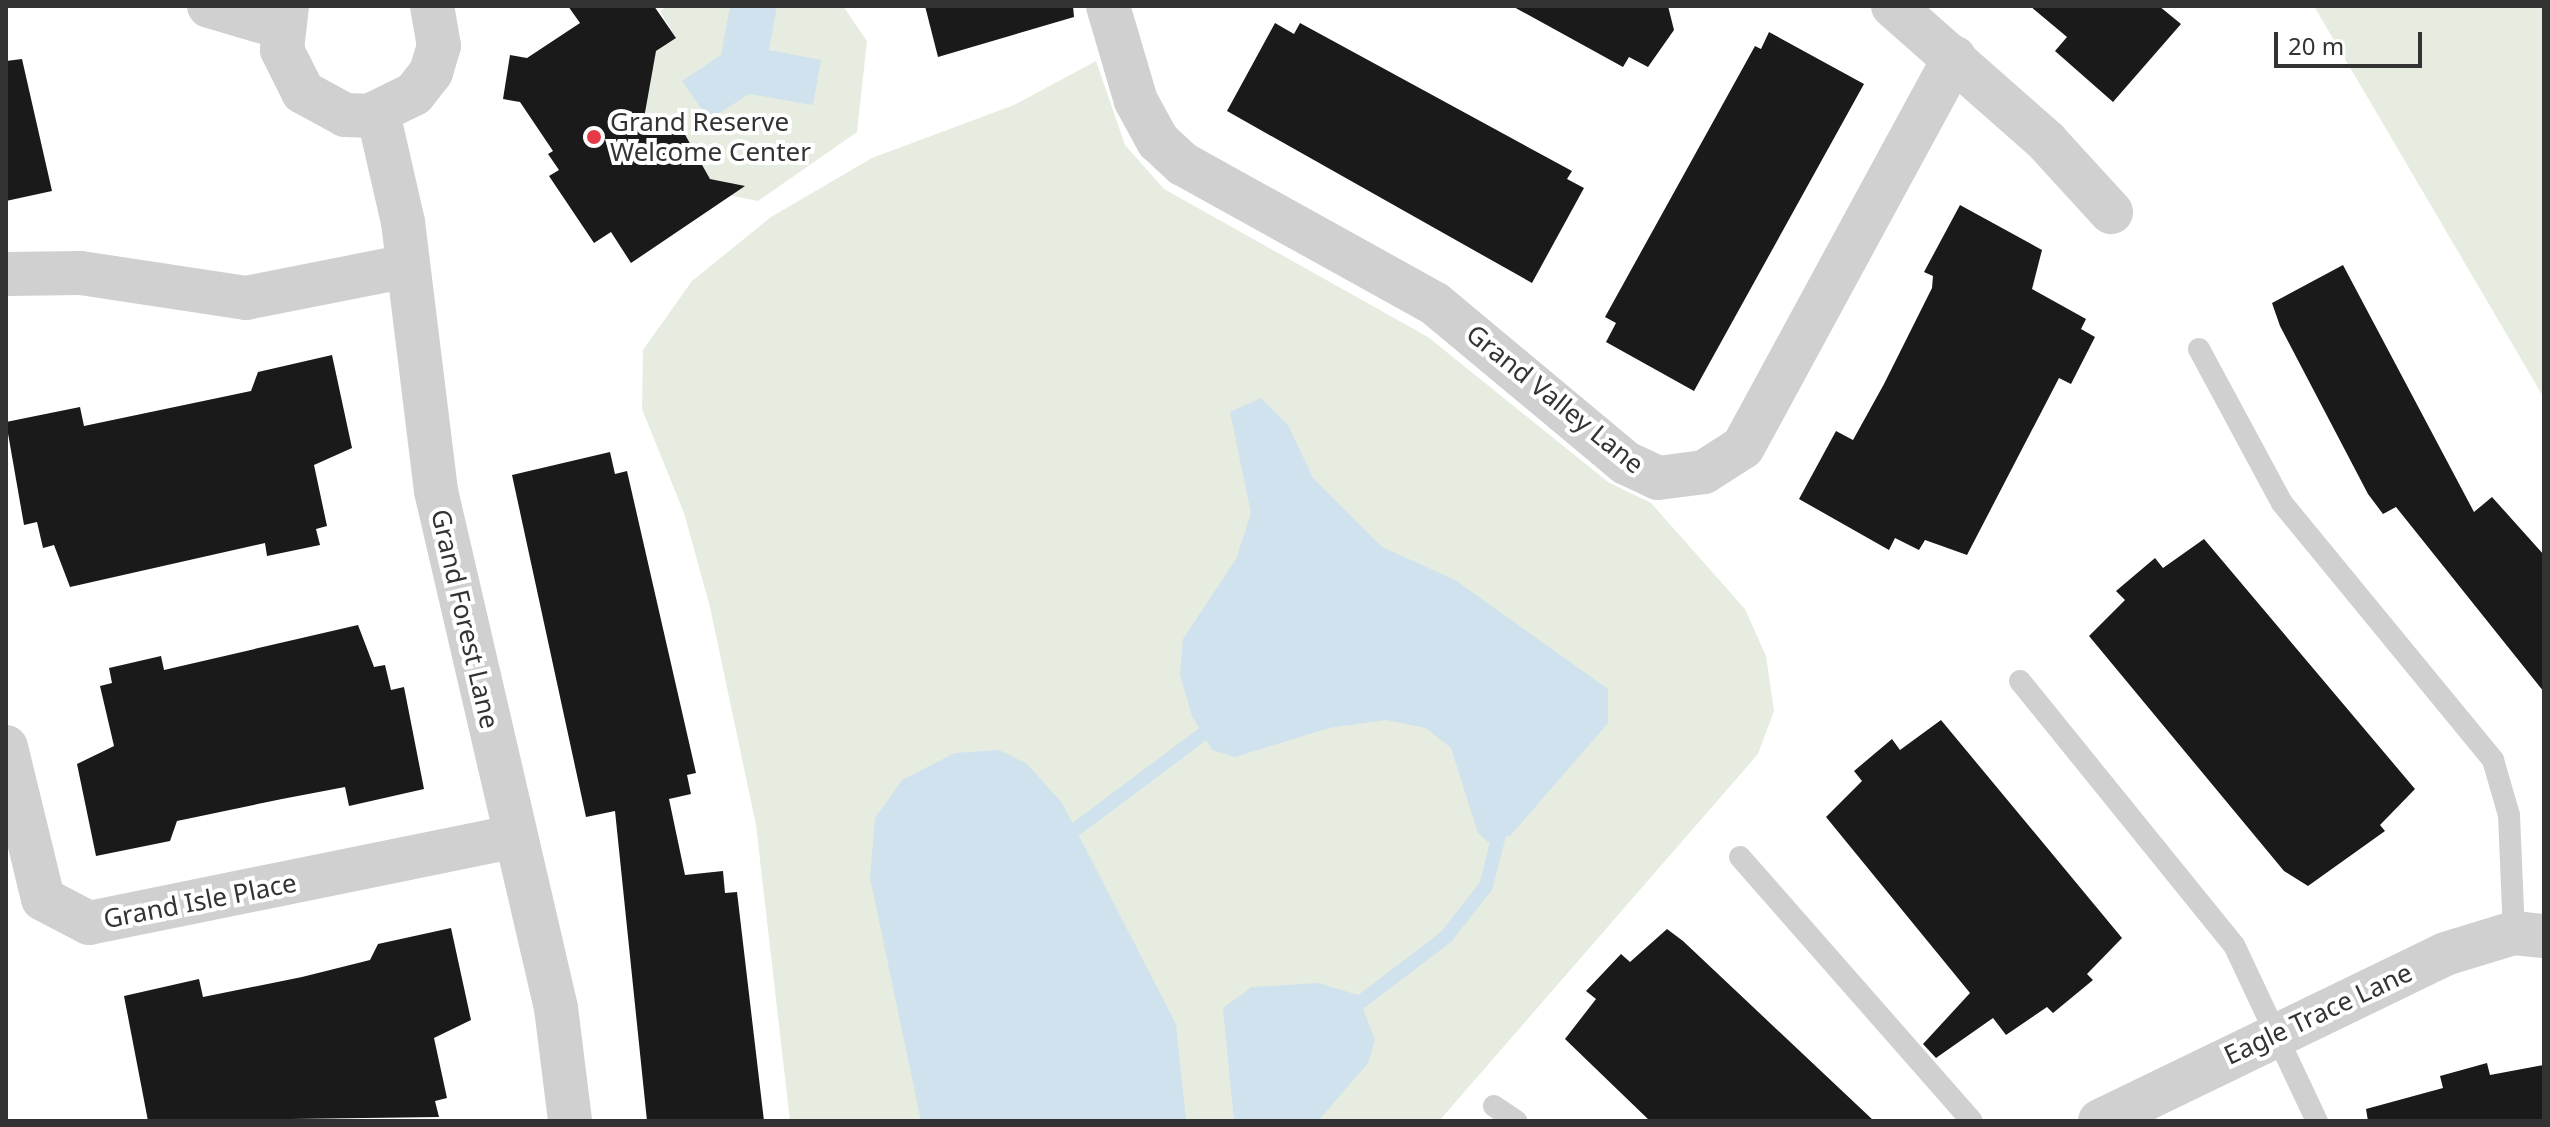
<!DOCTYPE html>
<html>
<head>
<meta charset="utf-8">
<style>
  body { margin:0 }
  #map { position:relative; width:2550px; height:1127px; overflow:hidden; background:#fff; font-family:"Noto Sans",sans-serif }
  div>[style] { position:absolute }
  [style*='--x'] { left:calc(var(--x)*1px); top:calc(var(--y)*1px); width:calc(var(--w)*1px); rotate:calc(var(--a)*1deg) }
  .green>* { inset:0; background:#e6ecdf }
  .water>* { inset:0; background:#cfe2ee }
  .stream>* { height:14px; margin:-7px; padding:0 7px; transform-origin:7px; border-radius:7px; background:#cfe2ee }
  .building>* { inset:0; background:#1a1a1a }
  .lane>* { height:22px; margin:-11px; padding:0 11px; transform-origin:11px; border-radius:11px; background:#d0d0d0 }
  .street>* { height:44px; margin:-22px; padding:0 22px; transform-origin:22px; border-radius:22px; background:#d0d0d0 }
  .dots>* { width:22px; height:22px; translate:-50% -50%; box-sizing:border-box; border:4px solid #fff; border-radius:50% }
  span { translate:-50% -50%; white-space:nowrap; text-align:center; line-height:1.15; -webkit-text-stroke:8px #fff; paint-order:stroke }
  .poi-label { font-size:26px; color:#333 }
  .left { translate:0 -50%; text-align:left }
  .street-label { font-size:26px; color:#333 }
  .frame { position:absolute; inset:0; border:8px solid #333; pointer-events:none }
  .scale { position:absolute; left:2274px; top:32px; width:148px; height:36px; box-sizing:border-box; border:4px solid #333; border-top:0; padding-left:10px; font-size:24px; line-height:28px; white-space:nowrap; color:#333; -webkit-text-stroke:6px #fff; paint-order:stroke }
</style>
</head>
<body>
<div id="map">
  <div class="green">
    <div style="clip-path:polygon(668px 6px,843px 6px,867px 41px,857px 132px,758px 201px,723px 194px,726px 182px,710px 179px,683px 131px,666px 128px,647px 141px,642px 134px,651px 78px,632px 68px,676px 38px,660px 11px)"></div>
    <div style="clip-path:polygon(2314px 6px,2544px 6px,2544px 398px,2382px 122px)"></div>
    <div style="clip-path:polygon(1096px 61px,1125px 145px,1164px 189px,1428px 337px,1608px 482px,1651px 503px,1745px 609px,1766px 656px,1774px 711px,1758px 754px,1439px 1121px,790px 1121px,756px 825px,710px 607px,684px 513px,642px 409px,643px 350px,692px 281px,771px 217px,872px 158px,1014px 105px)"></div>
  </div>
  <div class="water">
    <div style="clip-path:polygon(730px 6px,777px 6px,769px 50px,821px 60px,813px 105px,749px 94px,709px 120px,682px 81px,721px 55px)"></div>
    <div style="clip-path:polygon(1261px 398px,1288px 425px,1313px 478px,1382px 547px,1455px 580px,1608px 689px,1608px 723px,1511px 835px,1488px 842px,1478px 833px,1451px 748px,1426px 728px,1386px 720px,1329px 728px,1235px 757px,1212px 750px,1192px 716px,1180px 675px,1183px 639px,1236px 559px,1251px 513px,1230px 412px)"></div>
    <div style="clip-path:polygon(999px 750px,1027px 764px,1062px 803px,1176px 1024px,1186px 1121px,921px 1121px,870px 878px,875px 818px,902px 780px,955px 753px)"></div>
    <div style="clip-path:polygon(1318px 983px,1358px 995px,1375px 1040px,1368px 1063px,1318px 1121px,1234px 1121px,1223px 1008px,1252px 987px)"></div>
  </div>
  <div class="stream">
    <div style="--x:1076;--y:829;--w:159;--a:-36.8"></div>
    <div style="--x:1362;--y:1001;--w:106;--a:-37.3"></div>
    <div style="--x:1446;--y:937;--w:65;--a:-51.9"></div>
    <div style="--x:1486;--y:886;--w:49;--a:-75.7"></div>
  </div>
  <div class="building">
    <div style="clip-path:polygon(568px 6px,654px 6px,676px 38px,656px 51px,643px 124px,683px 131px,710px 179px,745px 186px,631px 263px,611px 232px,594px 243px,549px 176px,559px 170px,548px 154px,553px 151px,520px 102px,503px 99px,510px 55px,527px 58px,580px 23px)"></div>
    <div style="clip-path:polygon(925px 6px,1073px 6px,1074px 17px,938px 57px)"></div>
    <div style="clip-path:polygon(1512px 6px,1668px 6px,1674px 30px,1648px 67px,1629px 57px,1623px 67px)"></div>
    <div style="clip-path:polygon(2030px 6px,2159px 6px,2181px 24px,2113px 102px,2055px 51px,2067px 37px)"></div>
    <div style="clip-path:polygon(1275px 23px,1294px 34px,1300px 23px,1572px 171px,1567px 179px,1584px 188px,1532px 283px,1227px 111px)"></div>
    <div style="clip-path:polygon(1769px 32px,1864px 84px,1694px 391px,1606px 342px,1616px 323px,1605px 317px,1755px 46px,1761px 49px)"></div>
    <div style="clip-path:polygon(22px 59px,52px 191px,6px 201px,6px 61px)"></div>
    <div style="clip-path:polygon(1960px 205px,2042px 250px,2032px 289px,2086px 319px,2081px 329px,2095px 337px,2071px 384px,2059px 378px,1967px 555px,1925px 540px,1919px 550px,1895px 538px,1889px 550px,1799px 499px,1836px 431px,1853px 440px,1884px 384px,1932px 288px,1933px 276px,1924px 272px)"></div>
    <div style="clip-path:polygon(2343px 265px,2474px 512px,2492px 497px,2544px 555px,2544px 692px,2396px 507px,2383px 514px,2368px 494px,2280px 326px,2272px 303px)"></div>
    <div style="clip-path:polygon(332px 355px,352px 448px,314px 465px,327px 526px,316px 529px,320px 545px,267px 556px,265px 543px,70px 587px,54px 545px,43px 548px,37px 522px,24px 525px,6px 422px,80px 407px,84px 426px,146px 413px,251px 391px,258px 372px)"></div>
    <div style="clip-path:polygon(610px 452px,615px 474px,627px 471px,696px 773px,687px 775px,691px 794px,669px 799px,685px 875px,723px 871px,725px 893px,737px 892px,764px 1121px,647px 1121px,615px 811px,586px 817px,512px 475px)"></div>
    <div style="clip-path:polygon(2204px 539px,2415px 789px,2380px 825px,2385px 831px,2308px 886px,2284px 871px,2089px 636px,2125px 600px,2116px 591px,2155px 558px,2163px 568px)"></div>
    <div style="clip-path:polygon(358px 625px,374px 667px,385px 665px,391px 690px,404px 687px,424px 789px,349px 806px,345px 787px,282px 799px,177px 821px,170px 841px,96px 856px,77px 764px,114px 746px,100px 686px,112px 683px,109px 668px,161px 656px,164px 670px)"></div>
    <div style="clip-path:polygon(1941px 720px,2122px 938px,2087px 974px,2093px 980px,2053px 1013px,2047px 1007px,2006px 1035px,1993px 1018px,1936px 1058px,1923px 1044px,1970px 993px,1826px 817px,1862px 781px,1854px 771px,1892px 739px,1900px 750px)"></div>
    <div style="clip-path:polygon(451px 928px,471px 1020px,434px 1038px,447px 1098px,435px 1101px,439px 1117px,148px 1121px,124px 996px,199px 979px,203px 997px,302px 977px,370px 960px,378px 944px)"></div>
    <div style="clip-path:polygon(1667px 929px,1683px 941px,1874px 1121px,1650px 1121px,1565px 1039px,1596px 999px,1586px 991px,1621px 954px,1630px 962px)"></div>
    <div style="clip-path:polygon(2487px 1063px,2490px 1075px,2544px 1065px,2544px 1121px,2368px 1121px,2366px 1109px,2443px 1088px,2440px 1076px)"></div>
  </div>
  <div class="lane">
    <div style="--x:2199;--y:349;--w:175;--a:61.7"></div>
    <div style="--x:2282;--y:503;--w:333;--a:50.6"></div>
    <div style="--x:2493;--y:760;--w:57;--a:73.8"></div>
    <div style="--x:2509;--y:815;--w:118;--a:87.6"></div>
    <div style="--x:2020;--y:681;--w:340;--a:51"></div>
    <div style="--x:2234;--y:945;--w:195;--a:64.8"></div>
    <div style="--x:1740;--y:857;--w:351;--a:48.7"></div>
    <div style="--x:1494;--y:1106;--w:27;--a:34"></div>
  </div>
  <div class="street">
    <div style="--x:209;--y:6;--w:75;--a:16.3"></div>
    <div style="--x:287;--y:6;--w:44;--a:96.5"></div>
    <div style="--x:282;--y:50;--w:47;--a:63.4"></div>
    <div style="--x:303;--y:92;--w:48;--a:28.7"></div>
    <div style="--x:345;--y:115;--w:24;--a:2"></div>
    <div style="--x:369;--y:116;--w:50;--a:-26.1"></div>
    <div style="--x:414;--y:94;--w:28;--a:-52"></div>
    <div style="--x:431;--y:72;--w:27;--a:-73"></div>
    <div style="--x:439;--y:46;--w:41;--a:-99.9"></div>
    <div style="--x:1108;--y:6;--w:99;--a:73.6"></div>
    <div style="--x:1136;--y:101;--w:46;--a:61.2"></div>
    <div style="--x:1158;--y:141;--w:34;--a:43"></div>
    <div style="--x:1183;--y:164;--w:287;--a:29"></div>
    <div style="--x:1434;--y:303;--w:250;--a:39.8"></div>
    <div style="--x:1626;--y:463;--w:35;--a:25"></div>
    <div style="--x:1658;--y:478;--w:46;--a:-7.4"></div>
    <div style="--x:1704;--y:472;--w:46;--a:-32.7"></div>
    <div style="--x:1743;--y:447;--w:443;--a:-61.5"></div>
    <div style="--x:1893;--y:6;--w:205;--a:41.4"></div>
    <div style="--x:2047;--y:142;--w:95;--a:47.6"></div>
    <div style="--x:378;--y:113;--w:112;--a:77.1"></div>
    <div style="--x:403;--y:222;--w:271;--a:83"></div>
    <div style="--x:436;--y:491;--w:531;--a:76.93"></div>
    <div style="--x:556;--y:1008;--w:114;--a:82.9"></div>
    <div style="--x:6;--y:274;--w:75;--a:-0.8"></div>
    <div style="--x:81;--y:273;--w:167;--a:8.6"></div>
    <div style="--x:246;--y:298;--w:164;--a:-11.2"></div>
    <div style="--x:6;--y:747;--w:156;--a:76.3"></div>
    <div style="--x:43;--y:899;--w:52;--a:27.6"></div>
    <div style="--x:89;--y:923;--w:435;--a:-11.5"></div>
    <div style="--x:2100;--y:1121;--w:383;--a:-25.8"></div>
    <div style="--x:2445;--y:954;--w:72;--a:-16.9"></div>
    <div style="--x:2514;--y:933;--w:30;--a:6"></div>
  </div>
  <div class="dots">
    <div style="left:594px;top:137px;background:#e63946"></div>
  </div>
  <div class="poi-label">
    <span class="left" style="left:610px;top:137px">Grand Reserve<br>Welcome Center</span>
  </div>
  <div class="street-label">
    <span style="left:1555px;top:399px;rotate:39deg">Grand Valley Lane</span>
    <span style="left:465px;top:619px;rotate:77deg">Grand Forest Lane</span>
    <span style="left:200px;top:901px;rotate:-11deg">Grand Isle Place</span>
    <span style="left:2318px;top:1014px;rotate:-25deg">Eagle Trace Lane</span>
  </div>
  <div class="frame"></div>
  <div class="scale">20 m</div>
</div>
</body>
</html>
